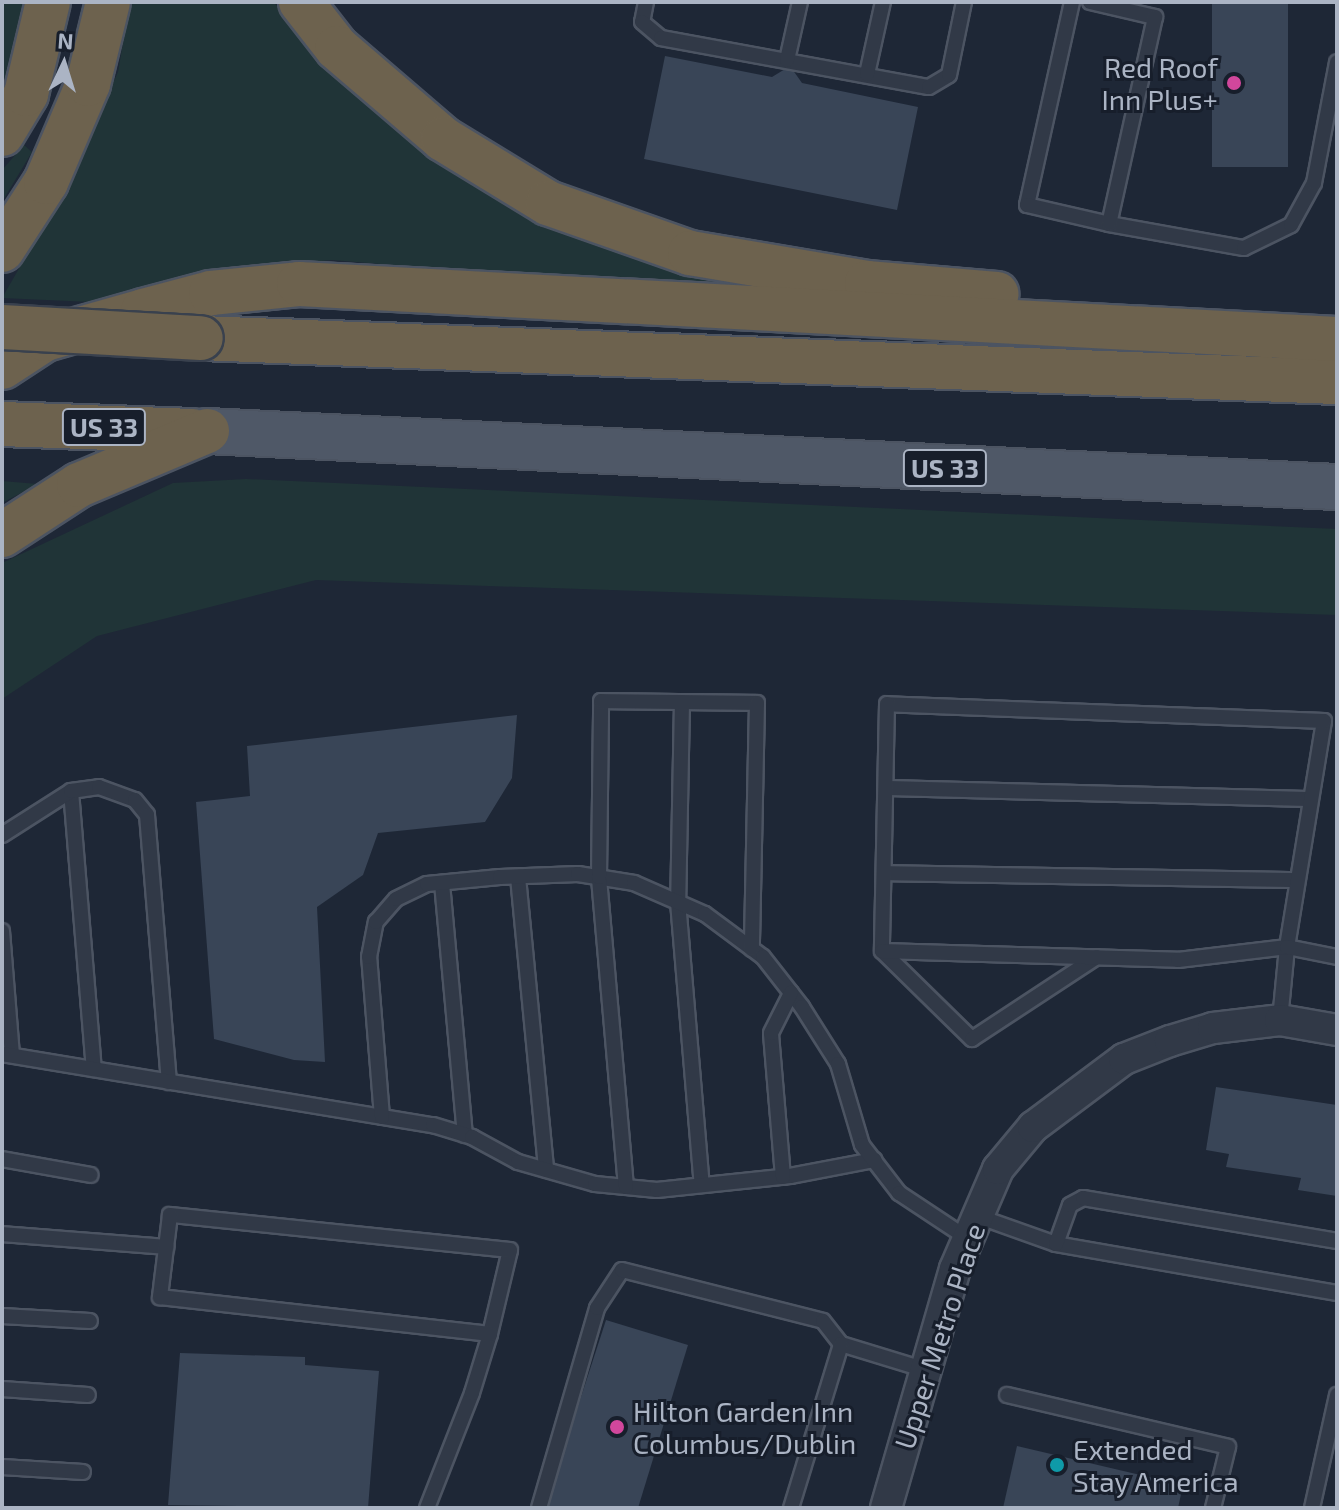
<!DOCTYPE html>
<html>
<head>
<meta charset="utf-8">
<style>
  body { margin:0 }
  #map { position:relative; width:1339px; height:1510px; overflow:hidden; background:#1e2736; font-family:"Exo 2",sans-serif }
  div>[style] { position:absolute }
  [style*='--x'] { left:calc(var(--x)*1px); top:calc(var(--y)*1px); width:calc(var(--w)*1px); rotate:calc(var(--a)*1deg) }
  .green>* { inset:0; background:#203437 }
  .building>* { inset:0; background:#394557; transform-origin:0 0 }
  .roads { filter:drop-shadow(2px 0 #4c5462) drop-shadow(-2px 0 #4c5462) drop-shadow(0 2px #4c5462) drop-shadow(0 -2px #4c5462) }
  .service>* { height:14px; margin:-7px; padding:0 7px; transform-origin:7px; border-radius:7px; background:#313947 }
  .minor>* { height:30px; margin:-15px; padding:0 15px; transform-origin:15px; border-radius:15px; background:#313947 }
  .primary>* { height:44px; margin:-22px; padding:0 22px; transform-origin:22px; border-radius:22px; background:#4f5867 }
  .motorway>* { height:44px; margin:-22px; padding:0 22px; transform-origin:22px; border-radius:22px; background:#6d624e }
  .bridges { filter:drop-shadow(2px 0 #39414e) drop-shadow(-2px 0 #39414e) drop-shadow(0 2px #39414e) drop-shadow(0 -2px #39414e) }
  .motorway-bridge>* { height:44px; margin:-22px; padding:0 22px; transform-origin:22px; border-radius:22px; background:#6d624e }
  .dots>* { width:22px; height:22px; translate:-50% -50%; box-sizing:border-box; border:4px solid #171e2b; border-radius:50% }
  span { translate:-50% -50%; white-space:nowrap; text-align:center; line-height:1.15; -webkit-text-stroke:6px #171e2b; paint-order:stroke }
  .shield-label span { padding:2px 6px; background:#171e2b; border:2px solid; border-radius:6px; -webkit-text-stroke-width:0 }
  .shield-label { font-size:26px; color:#abb4c4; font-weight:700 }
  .poi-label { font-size:28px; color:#abb4c4 }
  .right { translate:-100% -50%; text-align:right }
  .left { translate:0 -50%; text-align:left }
  .street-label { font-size:28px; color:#abb4c4 }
  .frame { position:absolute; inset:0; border:4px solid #abb4c4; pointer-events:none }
  .north { position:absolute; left:24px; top:24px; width:80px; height:80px; -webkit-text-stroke:6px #171e2b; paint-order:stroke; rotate:4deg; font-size:22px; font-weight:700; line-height:32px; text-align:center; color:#abb4c4 }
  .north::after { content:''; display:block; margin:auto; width:28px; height:36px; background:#abb4c4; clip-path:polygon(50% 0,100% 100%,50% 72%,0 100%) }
</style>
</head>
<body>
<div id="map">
  <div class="green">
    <div style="clip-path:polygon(2px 2px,26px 2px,25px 21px,2px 89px)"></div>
    <div style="clip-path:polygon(130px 2px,273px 2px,394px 121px,652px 262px,788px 298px,332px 260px,205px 272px,113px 303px,2px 298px,66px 187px,118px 72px)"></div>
    <div style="clip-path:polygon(24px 145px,32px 152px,2px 202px,2px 170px)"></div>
    <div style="clip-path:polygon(246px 479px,1337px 529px,1337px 615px,316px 580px,97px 636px,2px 699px,2px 563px,173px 483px)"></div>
    <div style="clip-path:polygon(2px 481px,38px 484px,2px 503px)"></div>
  </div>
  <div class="building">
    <div style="left:1212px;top:2px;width:76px;height:165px"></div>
    <div style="clip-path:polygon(665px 56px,772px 77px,790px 66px,802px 83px,918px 107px,897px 210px,644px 159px)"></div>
    <div style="clip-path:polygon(517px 715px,512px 778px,485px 822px,378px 833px,363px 875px,317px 907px,325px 1062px,294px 1060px,214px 1039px,196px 802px,250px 796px,247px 746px)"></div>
    <div style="clip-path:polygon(1216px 1087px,1337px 1105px,1337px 1196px,1298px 1190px,1301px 1178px,1226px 1167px,1229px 1154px,1206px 1150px)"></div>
    <div style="clip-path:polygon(606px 1320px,688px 1345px,638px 1508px,545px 1508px)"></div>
    <div style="clip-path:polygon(180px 1353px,305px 1357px,305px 1365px,379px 1371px,368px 1508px,168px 1505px)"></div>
    <div style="clip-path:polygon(1017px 1446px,1183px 1485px,1178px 1508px,1003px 1508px)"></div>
  </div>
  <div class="roads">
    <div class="service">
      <div style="--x:646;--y:2;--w:20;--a:101"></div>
      <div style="--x:642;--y:22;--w:25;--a:40"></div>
      <div style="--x:661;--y:38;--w:272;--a:10.4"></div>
      <div style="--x:929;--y:87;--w:23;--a:-31"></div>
      <div style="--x:949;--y:75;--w:75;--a:-78.4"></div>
      <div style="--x:1072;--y:2;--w:208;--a:102.5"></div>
      <div style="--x:1027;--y:205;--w:84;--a:13"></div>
      <div style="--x:1109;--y:224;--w:137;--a:10.1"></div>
      <div style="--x:1244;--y:248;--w:52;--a:-26.1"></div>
      <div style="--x:1291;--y:225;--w:48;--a:-61.3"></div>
      <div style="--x:1314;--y:183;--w:123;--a:-79.2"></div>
      <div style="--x:1090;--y:2;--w:67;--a:13"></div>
      <div style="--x:1155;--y:17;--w:212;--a:102.5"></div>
      <div style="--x:787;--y:60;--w:59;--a:-77.4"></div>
      <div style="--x:867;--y:74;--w:74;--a:-77.5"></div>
      <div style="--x:682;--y:702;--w:200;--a:91.1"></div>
      <div style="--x:678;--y:902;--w:284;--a:85.2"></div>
      <div style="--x:886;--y:788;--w:424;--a:1.5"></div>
      <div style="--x:71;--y:791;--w:279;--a:85.3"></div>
      <div style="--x:2;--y:835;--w:82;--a:-32.5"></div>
      <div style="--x:71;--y:791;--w:28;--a:-8"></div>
      <div style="--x:99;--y:787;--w:38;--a:20"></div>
      <div style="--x:135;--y:800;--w:19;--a:51"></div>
      <div style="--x:147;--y:815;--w:268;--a:85.3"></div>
      <div style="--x:884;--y:873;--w:413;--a:1"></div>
      <div style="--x:518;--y:877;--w:294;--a:84.5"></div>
      <div style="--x:442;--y:883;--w:253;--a:84.8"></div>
      <div style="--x:2;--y:931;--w:124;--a:85.4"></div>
      <div style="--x:882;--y:951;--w:126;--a:44.4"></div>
      <div style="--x:972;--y:1039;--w:149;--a:-33.3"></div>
      <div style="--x:1280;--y:1020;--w:73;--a:-84.5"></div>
      <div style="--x:1287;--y:947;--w:229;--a:-80.7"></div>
      <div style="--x:1324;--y:721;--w:437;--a:-177.8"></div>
      <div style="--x:887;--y:704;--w:247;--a:91.2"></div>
      <div style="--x:882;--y:951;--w:296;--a:1.7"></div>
      <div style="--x:1178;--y:960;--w:110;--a:-6.8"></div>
      <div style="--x:1287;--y:947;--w:51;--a:11.3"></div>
      <div style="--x:2;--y:1054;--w:437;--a:9.4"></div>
      <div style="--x:433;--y:1125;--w:41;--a:17.1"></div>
      <div style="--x:472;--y:1137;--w:52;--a:28.5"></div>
      <div style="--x:518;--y:1162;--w:80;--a:15.9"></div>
      <div style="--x:595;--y:1184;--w:62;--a:5.5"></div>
      <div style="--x:657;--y:1190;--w:134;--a:-6"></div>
      <div style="--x:790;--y:1176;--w:86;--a:-10.8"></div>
      <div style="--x:382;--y:1117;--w:161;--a:-94.6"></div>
      <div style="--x:369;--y:957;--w:36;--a:-79"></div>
      <div style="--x:376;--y:922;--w:30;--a:-49"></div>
      <div style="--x:396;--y:899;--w:34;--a:-26"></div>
      <div style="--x:427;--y:884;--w:73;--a:-5.5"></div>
      <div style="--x:500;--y:877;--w:78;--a:-2.2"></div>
      <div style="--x:578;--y:874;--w:57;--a:9.1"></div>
      <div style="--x:634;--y:883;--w:77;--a:23.6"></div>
      <div style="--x:705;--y:914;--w:72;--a:36.6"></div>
      <div style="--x:763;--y:957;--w:63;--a:52"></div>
      <div style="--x:802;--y:1007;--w:67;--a:57.7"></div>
      <div style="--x:838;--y:1064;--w:84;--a:73.5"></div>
      <div style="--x:862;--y:1145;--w:61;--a:52.4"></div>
      <div style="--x:899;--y:1193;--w:82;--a:33.5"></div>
      <div style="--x:2;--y:1159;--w:90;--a:10.2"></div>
      <div style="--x:783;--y:1177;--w:144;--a:-94.8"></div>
      <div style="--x:771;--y:1033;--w:45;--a:-63.4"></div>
      <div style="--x:626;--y:1187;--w:311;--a:-95"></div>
      <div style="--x:599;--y:877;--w:176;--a:-89.3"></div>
      <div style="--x:601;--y:701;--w:156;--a:0.7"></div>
      <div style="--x:757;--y:703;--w:246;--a:91.2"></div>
      <div style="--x:977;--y:1216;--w:84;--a:19.5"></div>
      <div style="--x:1056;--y:1244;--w:285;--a:9.9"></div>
      <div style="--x:2;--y:1234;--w:165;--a:4.5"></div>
      <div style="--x:1056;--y:1244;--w:41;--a:-70.3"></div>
      <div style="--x:1070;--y:1205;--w:15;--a:-28"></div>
      <div style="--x:1083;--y:1198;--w:258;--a:9.6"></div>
      <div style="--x:2;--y:1316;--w:88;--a:3.3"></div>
      <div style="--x:2;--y:1389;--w:86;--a:4"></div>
      <div style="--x:1007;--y:1395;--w:227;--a:13.2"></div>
      <div style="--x:1228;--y:1447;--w:63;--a:103.8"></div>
      <div style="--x:2;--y:1467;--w:81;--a:3.5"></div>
      <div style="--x:427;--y:1508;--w:123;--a:-68.6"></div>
      <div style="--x:472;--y:1393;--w:62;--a:-73"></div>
      <div style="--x:490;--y:1334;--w:86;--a:-76.6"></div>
      <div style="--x:510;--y:1250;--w:342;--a:-174.1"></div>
      <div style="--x:170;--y:1215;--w:83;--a:97"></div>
      <div style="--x:160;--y:1297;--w:332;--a:6.4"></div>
      <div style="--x:539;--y:1508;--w:208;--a:-73.8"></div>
      <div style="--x:597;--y:1308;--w:45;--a:-56.7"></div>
      <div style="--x:622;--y:1270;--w:207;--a:14.2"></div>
      <div style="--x:823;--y:1321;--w:29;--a:52"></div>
      <div style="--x:841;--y:1344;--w:89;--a:17"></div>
      <div style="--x:791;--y:1508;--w:171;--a:-73"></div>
      <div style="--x:1312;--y:1508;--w:116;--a:-77.5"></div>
    </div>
    <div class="minor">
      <div style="--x:886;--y:1508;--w:249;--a:-73.9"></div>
      <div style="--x:955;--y:1269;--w:109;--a:-66.7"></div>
      <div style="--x:998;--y:1169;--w:55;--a:-50.2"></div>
      <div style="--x:1033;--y:1127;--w:114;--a:-36.8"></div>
      <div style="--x:1124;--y:1059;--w:49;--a:-21.4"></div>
      <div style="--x:1170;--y:1041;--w:45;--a:-16.8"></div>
      <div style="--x:1213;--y:1028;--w:67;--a:-6.8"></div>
      <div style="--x:1280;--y:1020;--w:58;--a:10"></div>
    </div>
    <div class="primary">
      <div style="--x:207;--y:431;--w:1131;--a:2.84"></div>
    </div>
    <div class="motorway">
      <div style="--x:301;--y:2;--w:58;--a:52"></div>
      <div style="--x:337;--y:48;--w:140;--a:40.6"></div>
      <div style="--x:443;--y:139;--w:123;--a:31.4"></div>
      <div style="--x:548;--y:203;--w:151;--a:19.4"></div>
      <div style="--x:690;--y:253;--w:180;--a:9.6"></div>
      <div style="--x:867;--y:283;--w:130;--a:4.8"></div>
      <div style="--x:2;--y:134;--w:47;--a:-59"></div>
      <div style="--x:26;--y:94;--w:95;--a:-76.6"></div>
      <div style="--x:2;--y:250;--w:81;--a:-57.1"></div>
      <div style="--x:46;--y:182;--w:107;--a:-66.8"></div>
      <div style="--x:88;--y:84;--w:84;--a:-76.3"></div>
      <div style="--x:201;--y:338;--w:1137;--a:2.22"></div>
      <div style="--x:2;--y:367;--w:51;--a:-33.1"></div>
      <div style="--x:45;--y:339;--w:102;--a:-15.9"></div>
      <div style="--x:143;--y:311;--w:70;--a:-14.8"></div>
      <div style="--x:211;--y:293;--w:88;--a:-5.8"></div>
      <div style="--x:299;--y:284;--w:1039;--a:3.03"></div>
      <div style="--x:2;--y:424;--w:190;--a:2.1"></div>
      <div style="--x:2;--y:535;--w:92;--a:-33"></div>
      <div style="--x:79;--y:485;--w:139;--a:-22.9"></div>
    </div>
  </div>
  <div class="bridges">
    <div class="motorway-bridge">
      <div style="--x:2;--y:327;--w:199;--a:3.2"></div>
    </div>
  </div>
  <div class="dots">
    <div style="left:1234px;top:83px;background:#d1479c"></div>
    <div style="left:617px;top:1427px;background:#d1479c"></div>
    <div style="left:1057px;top:1465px;background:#0f9aa8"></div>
  </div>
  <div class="shield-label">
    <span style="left:104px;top:427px">US 33</span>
    <span style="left:945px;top:468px">US 33</span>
  </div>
  <div class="poi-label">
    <span class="right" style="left:1218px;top:83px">Red Roof<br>Inn Plus+</span>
    <span class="left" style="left:633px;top:1427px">Hilton Garden Inn<br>Columbus/Dublin</span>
    <span class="left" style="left:1073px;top:1465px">Extended<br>Stay America</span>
  </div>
  <div class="street-label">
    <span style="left:939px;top:1336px;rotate:-72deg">Upper Metro Place</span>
  </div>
  <div class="frame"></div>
  <div class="north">N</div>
</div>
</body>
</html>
